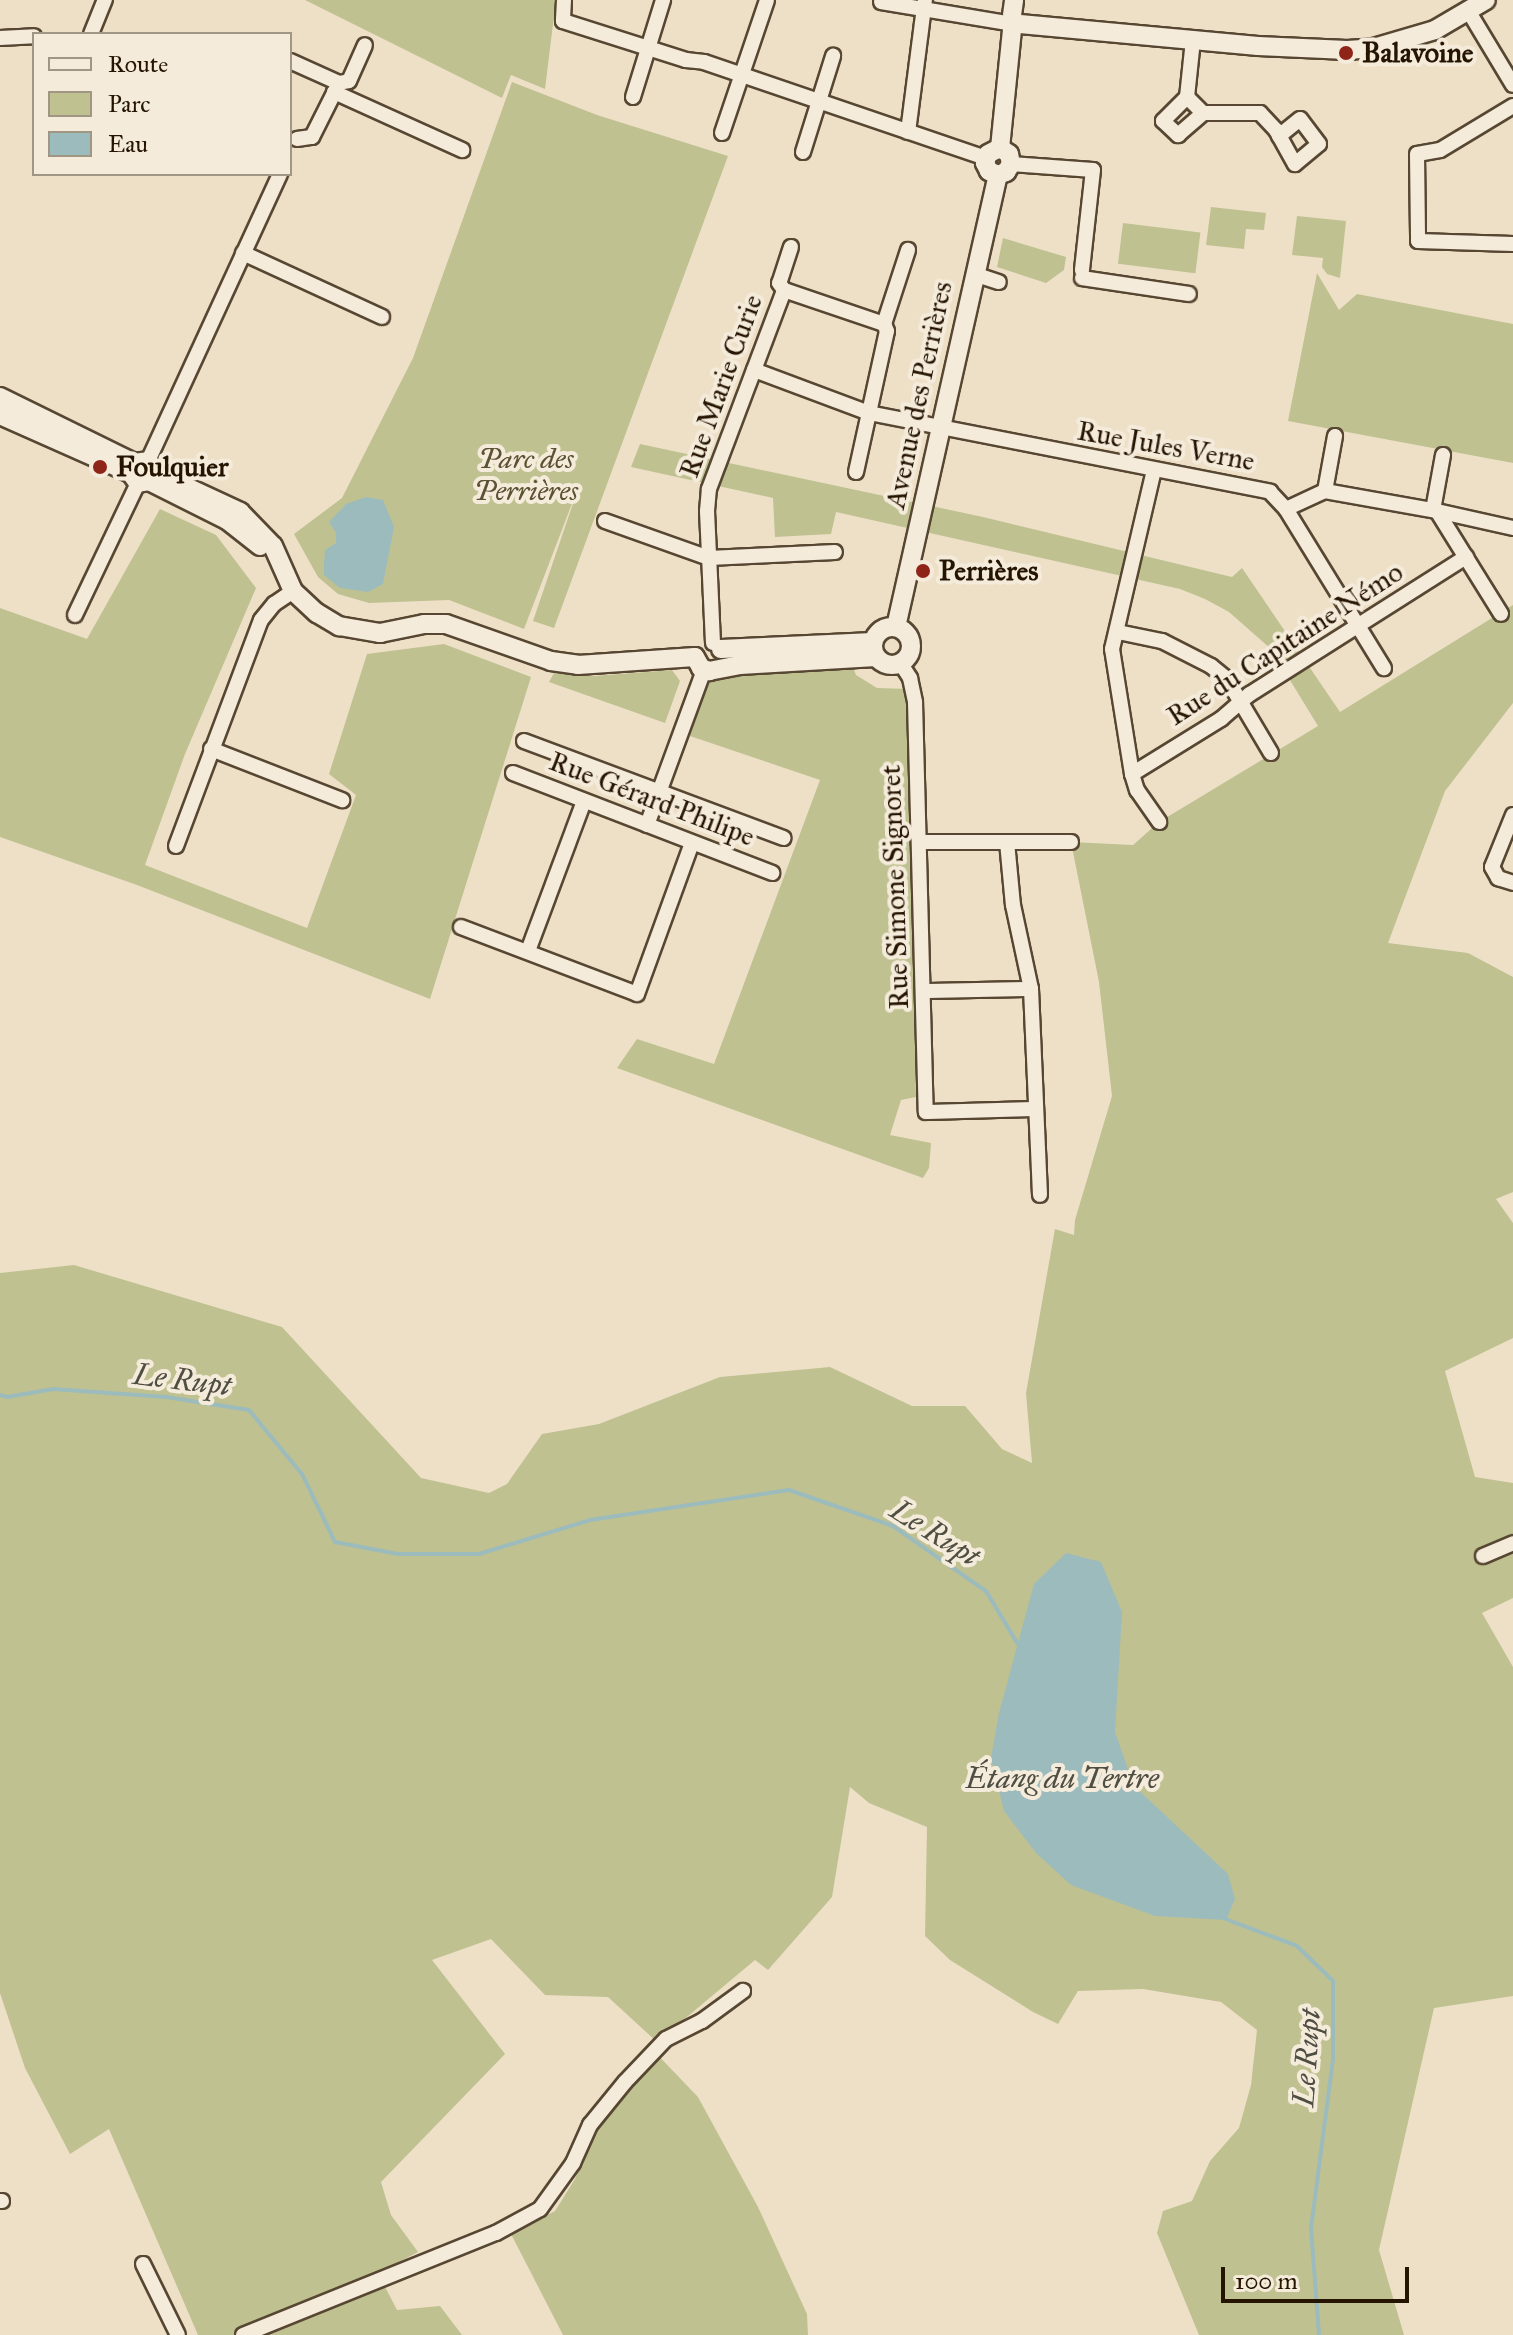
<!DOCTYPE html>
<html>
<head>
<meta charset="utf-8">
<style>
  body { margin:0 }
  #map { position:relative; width:1513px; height:2335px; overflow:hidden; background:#eee0c7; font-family:"IM FELL Great Primer",serif }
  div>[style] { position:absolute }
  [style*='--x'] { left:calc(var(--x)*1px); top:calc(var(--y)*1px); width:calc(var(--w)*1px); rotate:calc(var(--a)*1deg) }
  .green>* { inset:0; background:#bfc191; transform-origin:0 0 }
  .water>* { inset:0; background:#9cbbbd }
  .stream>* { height:4px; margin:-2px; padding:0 2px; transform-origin:2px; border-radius:2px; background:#9cbbbd }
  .roads { filter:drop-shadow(2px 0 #574732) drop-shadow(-2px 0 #574732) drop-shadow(0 2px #574732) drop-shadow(0 -2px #574732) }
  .minor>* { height:14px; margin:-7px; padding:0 7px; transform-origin:7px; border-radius:7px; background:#f4ebdb }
  .tertiary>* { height:18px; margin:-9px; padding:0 9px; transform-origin:9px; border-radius:9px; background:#f4ebdb }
  .tertiary>.ring { margin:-9px; padding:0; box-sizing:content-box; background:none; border:18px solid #f4ebdb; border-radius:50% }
  .dots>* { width:22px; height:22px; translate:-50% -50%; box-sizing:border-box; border:4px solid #f4ebdb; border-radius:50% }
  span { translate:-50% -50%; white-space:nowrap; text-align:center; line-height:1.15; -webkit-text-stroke:8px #f4ebdb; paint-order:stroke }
  .poi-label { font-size:28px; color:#251400; font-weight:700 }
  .left { translate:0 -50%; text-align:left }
  .street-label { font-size:28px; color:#251400 }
  .park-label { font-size:28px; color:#5b5133; font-style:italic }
  .water-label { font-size:30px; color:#4f4e42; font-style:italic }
  .legend { position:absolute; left:32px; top:32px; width:260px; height:144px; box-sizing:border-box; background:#f4ebdb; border:2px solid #a19583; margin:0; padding:10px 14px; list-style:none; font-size:24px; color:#251400 }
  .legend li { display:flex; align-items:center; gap:16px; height:40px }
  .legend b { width:40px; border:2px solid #a19583 }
  .scale { position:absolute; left:1221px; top:2267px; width:188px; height:36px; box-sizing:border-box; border:4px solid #251400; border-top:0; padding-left:10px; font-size:24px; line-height:28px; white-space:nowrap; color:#251400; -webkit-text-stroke:6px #f4ebdb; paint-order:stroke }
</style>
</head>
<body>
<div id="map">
  <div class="green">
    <div style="clip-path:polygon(305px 0,556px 0,545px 89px,511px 75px,502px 98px)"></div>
    <div style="clip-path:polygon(512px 82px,597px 115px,728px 156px,554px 628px,533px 621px,581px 480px,524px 629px,449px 600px,369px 603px,338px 594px,318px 577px,294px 534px,342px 498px,413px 358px)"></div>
    <div style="clip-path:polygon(1211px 207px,1266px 213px,1264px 230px,1246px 229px,1244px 249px,1206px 245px)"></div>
    <div style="clip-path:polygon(1297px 216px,1346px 221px,1340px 278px,1327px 274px,1322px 267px,1323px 258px,1292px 255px)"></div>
    <div style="left:1123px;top:223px;width:78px;height:41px;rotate:7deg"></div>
    <div style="clip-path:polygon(1003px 238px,1066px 257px,1064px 270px,1046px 283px,997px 267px)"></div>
    <div style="clip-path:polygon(1317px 273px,1339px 310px,1357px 294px,1513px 324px,1513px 463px,1288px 421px)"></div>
    <div style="clip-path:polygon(640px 444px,983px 517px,1232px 577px,1242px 568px,1340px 712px,1513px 605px,1513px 703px,1445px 791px,1388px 943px,1468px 953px,1513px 977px,1513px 1192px,1496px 1199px,1513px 1223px,1513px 1338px,1445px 1371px,1475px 1477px,1513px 1483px,1513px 1598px,1482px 1613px,1513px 1667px,1513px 1996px,1434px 2008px,1379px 2250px,1404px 2335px,1199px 2335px,1157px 2233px,1163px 2211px,1192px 2201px,1210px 2161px,1239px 2128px,1251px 2085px,1257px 2030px,1221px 2002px,1143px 1989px,1078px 1991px,1058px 2024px,1033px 2012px,950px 1960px,925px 1936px,927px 1827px,869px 1803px,850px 1787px,832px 1897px,768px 1970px,755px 1960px,657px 2042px,608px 1997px,545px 1995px,491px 1939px,432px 1960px,505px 2054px,381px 2182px,391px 2215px,418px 2252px,378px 2273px,397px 2310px,440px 2306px,462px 2335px,198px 2335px,109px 2129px,70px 2154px,25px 2068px,0 1993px,0 1273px,74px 1265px,282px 1327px,421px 1478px,489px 1493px,507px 1484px,542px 1434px,599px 1424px,720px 1377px,830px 1367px,912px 1406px,965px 1406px,1002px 1449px,1032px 1463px,1026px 1393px,1055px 1229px,1074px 1235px,1075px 1220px,1112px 1096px,1099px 982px,1071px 842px,1133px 845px,1159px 822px,1318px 726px,1271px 649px,1229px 612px,1205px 599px,1180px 589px,836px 512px,831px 534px,775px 537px,773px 498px,631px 467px)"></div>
    <div style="clip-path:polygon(160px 509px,216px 535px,256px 588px,185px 754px,145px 865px,307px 928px,356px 795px,329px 774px,367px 654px,444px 644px,531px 677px,430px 999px,137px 885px,0 837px,0 608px,87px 639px)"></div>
    <div style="clip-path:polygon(852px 664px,856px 675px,877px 688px,909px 689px,916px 1097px,901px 1100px,890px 1135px,931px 1143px,929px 1168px,923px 1178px,617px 1068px,637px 1039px,714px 1064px,820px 780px,690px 736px,708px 681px,728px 670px)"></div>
    <div style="clip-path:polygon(672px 670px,680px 681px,665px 723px,549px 682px,554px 673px,594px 676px)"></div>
    <div style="clip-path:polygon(651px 2048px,698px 2097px,758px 2207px,807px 2314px,808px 2335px,563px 2335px,511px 2234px,555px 2211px,575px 2179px,592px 2137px)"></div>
  </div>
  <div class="water">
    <div style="clip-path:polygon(366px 497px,383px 500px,394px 527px,383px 584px,368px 592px,340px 588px,324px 575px,324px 564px,325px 550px,336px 543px,336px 533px,329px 522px,346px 504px)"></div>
    <div style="clip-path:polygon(1066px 1553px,1101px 1562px,1122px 1612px,1115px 1732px,1134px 1786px,1228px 1874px,1235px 1899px,1226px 1920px,1155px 1916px,1071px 1885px,1036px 1853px,1004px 1811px,991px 1758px,999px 1713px,1034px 1584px)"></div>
  </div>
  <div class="stream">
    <div style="--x:0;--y:1395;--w:7;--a:16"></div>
    <div style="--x:7;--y:1397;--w:47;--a:-9.9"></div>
    <div style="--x:53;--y:1389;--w:113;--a:4"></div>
    <div style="--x:166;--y:1397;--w:84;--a:8.9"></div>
    <div style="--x:249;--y:1410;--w:83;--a:50.4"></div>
    <div style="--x:302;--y:1474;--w:76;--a:64.1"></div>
    <div style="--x:335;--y:1542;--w:64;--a:10.8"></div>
    <div style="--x:398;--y:1554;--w:81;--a:0"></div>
    <div style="--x:479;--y:1554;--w:116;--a:-17"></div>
    <div style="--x:590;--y:1520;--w:201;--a:-8.6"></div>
    <div style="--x:789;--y:1490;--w:110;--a:19.1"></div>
    <div style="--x:893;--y:1526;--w:113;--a:35"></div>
    <div style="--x:986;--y:1591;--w:64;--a:59"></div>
    <div style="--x:1223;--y:1918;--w:79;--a:20.7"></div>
    <div style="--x:1297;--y:1946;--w:50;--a:44.2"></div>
    <div style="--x:1333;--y:1981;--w:78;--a:90"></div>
    <div style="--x:1333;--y:2059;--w:170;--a:97.4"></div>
    <div style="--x:1311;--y:2228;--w:107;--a:85.7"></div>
  </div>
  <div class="roads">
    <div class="minor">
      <div style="--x:564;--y:0;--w:21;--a:93"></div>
      <div style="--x:563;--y:21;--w:129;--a:17.6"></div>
      <div style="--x:686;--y:60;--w:18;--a:6"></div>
      <div style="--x:704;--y:62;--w:298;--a:18.8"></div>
      <div style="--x:881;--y:2;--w:127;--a:9.5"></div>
      <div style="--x:1469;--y:12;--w:85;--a:58.9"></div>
      <div style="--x:91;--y:34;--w:37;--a:-68"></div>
      <div style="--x:0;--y:38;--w:34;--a:-3"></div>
      <div style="--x:1193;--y:40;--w:57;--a:96"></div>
      <div style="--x:1187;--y:97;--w:23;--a:45"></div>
      <div style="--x:1203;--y:113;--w:57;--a:0"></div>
      <div style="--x:1260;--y:113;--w:23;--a:47"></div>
      <div style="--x:1276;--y:130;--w:39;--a:61"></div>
      <div style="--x:1295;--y:164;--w:31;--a:-40"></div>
      <div style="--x:1319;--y:144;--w:31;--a:-127"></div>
      <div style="--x:1300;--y:119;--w:27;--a:141"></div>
      <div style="--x:290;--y:61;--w:54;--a:24.2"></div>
      <div style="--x:334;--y:92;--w:141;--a:24.4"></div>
      <div style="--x:633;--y:97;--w:102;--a:-72.8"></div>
      <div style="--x:1187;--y:97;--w:34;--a:135"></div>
      <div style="--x:1163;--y:121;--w:21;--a:43"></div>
      <div style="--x:1178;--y:135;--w:33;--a:-41"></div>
      <div style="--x:1513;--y:106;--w:85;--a:148.9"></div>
      <div style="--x:1440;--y:150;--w:23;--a:170"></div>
      <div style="--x:1417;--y:154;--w:87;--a:89.3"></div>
      <div style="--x:1418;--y:241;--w:95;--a:1.8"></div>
      <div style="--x:908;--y:132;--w:133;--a:-82.7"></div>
      <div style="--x:722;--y:133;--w:140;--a:-71.3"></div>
      <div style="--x:297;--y:139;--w:15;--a:-8"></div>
      <div style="--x:312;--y:137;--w:60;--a:-63.4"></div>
      <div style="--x:339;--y:83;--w:10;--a:-11"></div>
      <div style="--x:349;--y:81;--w:39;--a:-66"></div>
      <div style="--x:803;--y:152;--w:101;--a:-72.6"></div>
      <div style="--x:1011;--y:164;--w:82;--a:4.2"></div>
      <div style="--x:1093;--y:170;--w:101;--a:96.3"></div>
      <div style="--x:791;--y:247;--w:38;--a:108"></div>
      <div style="--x:779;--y:283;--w:9;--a:54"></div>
      <div style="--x:784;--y:290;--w:106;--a:18.8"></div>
      <div style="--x:243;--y:253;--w:153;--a:24.7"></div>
      <div style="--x:974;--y:274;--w:26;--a:18"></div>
      <div style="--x:1082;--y:278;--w:108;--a:8.5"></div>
      <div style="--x:754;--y:370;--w:123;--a:20.5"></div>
      <div style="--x:869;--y:413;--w:409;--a:11.1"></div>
      <div style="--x:1270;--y:492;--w:23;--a:47"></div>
      <div style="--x:1286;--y:509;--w:187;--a:58.4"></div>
      <div style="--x:148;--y:461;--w:316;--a:-65.3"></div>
      <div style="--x:1154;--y:470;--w:184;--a:103.2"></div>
      <div style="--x:1112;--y:649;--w:127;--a:80.9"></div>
      <div style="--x:1132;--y:774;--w:17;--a:73"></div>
      <div style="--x:1137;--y:790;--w:39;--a:55"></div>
      <div style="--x:856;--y:472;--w:144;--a:-77.6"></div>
      <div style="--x:887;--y:331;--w:8;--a:-113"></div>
      <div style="--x:884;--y:324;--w:78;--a:-72"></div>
      <div style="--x:1325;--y:491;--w:56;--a:-79.7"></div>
      <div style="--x:1286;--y:509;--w:43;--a:-24.8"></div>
      <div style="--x:1325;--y:491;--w:114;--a:10.1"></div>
      <div style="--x:1437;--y:511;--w:121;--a:58.1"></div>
      <div style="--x:1433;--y:510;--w:56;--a:-79.7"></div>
      <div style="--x:1437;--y:511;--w:78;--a:12.6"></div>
      <div style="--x:605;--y:521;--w:110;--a:19.6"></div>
      <div style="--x:709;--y:558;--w:126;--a:-2.7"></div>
      <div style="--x:75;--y:615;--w:146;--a:-64.5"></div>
      <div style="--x:1118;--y:632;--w:45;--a:11.6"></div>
      <div style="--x:1162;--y:641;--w:55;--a:27"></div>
      <div style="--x:1211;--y:666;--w:21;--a:39"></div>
      <div style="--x:1227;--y:679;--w:86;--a:59.3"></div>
      <div style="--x:713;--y:643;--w:132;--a:-92.6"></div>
      <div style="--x:707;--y:511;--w:22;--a:-85"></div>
      <div style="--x:709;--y:489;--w:213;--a:-69.3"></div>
      <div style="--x:901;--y:664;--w:17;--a:57"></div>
      <div style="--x:910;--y:678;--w:25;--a:78"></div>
      <div style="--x:915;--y:702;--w:410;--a:88.5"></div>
      <div style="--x:926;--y:1112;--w:109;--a:-1.6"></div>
      <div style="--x:524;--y:741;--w:277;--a:20.5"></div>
      <div style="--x:211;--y:749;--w:141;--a:21.3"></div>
      <div style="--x:513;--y:773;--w:278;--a:21.1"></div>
      <div style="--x:1132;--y:774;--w:105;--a:-31.7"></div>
      <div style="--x:1221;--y:719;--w:38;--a:-41"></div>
      <div style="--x:1250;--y:694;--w:256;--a:-32.4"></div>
      <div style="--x:1513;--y:815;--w:56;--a:112"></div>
      <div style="--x:1492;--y:867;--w:13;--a:61"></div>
      <div style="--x:1498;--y:878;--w:16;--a:18"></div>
      <div style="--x:647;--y:825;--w:165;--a:-69.8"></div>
      <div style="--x:920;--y:842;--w:151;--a:0"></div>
      <div style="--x:1007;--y:842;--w:63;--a:84.6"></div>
      <div style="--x:1013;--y:905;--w:86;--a:77.9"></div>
      <div style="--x:1031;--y:989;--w:206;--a:87.5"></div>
      <div style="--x:176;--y:846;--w:241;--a:-69.4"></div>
      <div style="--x:261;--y:620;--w:21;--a:-51"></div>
      <div style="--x:274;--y:604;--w:23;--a:-34"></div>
      <div style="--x:461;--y:927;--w:188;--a:20.8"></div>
      <div style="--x:637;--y:994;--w:161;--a:-70"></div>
      <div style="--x:528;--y:951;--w:160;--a:-69.5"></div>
      <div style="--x:923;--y:991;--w:108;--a:-1.1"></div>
      <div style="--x:1483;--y:1556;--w:33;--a:-23"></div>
      <div style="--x:0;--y:2201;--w:2;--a:0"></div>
      <div style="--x:143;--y:2264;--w:79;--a:63.8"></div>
      <div style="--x:243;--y:2335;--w:273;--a:-22"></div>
      <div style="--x:496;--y:2233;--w:50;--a:-28.6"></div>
      <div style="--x:540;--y:2209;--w:57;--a:-54.3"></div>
      <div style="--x:573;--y:2163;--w:42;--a:-65.9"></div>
      <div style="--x:590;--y:2125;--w:55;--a:-50.9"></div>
      <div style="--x:625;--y:2082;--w:59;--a:-46.4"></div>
      <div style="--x:666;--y:2039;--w:40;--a:-26.6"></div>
      <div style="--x:702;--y:2021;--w:51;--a:-36.2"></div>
    </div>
    <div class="tertiary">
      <div style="--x:1012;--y:15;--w:15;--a:-82"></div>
      <div style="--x:1020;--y:24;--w:239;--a:5.3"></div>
      <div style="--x:1258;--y:46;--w:89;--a:2.6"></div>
      <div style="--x:1347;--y:50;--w:27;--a:-4"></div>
      <div style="--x:1374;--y:48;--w:64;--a:-16.4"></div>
      <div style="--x:1435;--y:30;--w:59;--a:-30.5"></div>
      <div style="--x:1000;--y:148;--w:119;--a:-84.2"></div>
      <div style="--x:998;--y:175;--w:10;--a:-156"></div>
      <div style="--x:989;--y:171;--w:9;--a:-117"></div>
      <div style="--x:985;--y:163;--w:9;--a:-72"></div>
      <div style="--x:988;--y:154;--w:13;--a:-27"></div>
      <div style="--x:998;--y:175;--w:9;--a:-21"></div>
      <div style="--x:1006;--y:172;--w:9;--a:-58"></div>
      <div style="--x:1011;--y:164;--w:10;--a:-101"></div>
      <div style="--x:1009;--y:154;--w:11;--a:-146"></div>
      <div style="--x:0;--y:397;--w:149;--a:26.2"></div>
      <div style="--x:134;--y:463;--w:14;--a:-8"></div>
      <div style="--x:148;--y:461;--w:13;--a:61"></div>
      <div style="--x:154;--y:472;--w:95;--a:24.9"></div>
      <div style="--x:240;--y:512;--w:47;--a:45.9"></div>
      <div style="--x:273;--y:546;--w:49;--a:66"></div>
      <div style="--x:293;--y:591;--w:33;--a:43"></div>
      <div style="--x:317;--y:613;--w:26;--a:31"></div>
      <div style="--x:339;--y:626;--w:42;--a:9.7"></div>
      <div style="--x:380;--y:633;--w:45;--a:-11.6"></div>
      <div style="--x:424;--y:624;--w:22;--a:0"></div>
      <div style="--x:446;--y:624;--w:111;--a:19.4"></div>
      <div style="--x:551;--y:661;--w:27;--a:8"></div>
      <div style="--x:578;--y:665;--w:117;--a:-3.9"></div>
      <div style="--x:0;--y:415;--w:143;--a:23.9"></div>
      <div style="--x:131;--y:473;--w:12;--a:55"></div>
      <div style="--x:138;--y:483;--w:11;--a:-10"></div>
      <div style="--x:149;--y:481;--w:87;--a:26.6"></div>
      <div style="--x:227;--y:520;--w:42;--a:38.2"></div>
      <div class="ring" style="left:873px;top:627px;width:20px;height:20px"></div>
      <div style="--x:896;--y:627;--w:463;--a:-77.3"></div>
      <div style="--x:721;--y:649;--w:152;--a:-2.6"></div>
      <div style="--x:695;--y:657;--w:13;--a:61"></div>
      <div style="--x:701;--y:668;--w:9;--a:21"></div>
      <div style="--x:709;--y:671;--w:32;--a:-11"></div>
      <div style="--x:740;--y:665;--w:136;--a:-3.4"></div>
    </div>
  </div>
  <div class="dots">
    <div style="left:1346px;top:53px;background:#8f2418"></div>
    <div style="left:100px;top:467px;background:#8f2418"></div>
    <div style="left:923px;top:571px;background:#8f2418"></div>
  </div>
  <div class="poi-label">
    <span class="left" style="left:1362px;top:53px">Balavoine</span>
    <span class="left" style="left:116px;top:467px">Foulquier</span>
    <span class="left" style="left:939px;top:571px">Perrières</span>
  </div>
  <div class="street-label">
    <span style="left:721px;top:386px;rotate:-70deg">Rue Marie Curie</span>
    <span style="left:919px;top:395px;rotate:-78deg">Avenue des Perrières</span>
    <span style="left:1166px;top:446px;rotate:10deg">Rue Jules Verne</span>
    <span style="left:1285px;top:644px;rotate:-33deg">Rue du Capitaine Némo</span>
    <span style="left:652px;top:799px;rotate:21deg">Rue Gérard Philipe</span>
    <span style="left:895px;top:887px;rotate:-92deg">Rue Simone Signoret</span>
  </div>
  <div class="park-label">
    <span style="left:526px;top:475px">Parc des<br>Perrières</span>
  </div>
  <div class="water-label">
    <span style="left:182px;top:1380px;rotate:7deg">Le Rupt</span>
    <span style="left:935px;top:1533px;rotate:32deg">Le Rupt</span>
    <span style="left:1062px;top:1778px">Étang du Tertre</span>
    <span style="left:1307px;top:2058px;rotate:-86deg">Le Rupt</span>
  </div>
  <ul class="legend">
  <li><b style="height:10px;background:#f4ebdb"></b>Route</li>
  <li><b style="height:22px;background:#bfc191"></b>Parc</li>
  <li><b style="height:22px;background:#9cbbbd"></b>Eau</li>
  </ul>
  <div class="scale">100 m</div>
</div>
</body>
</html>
